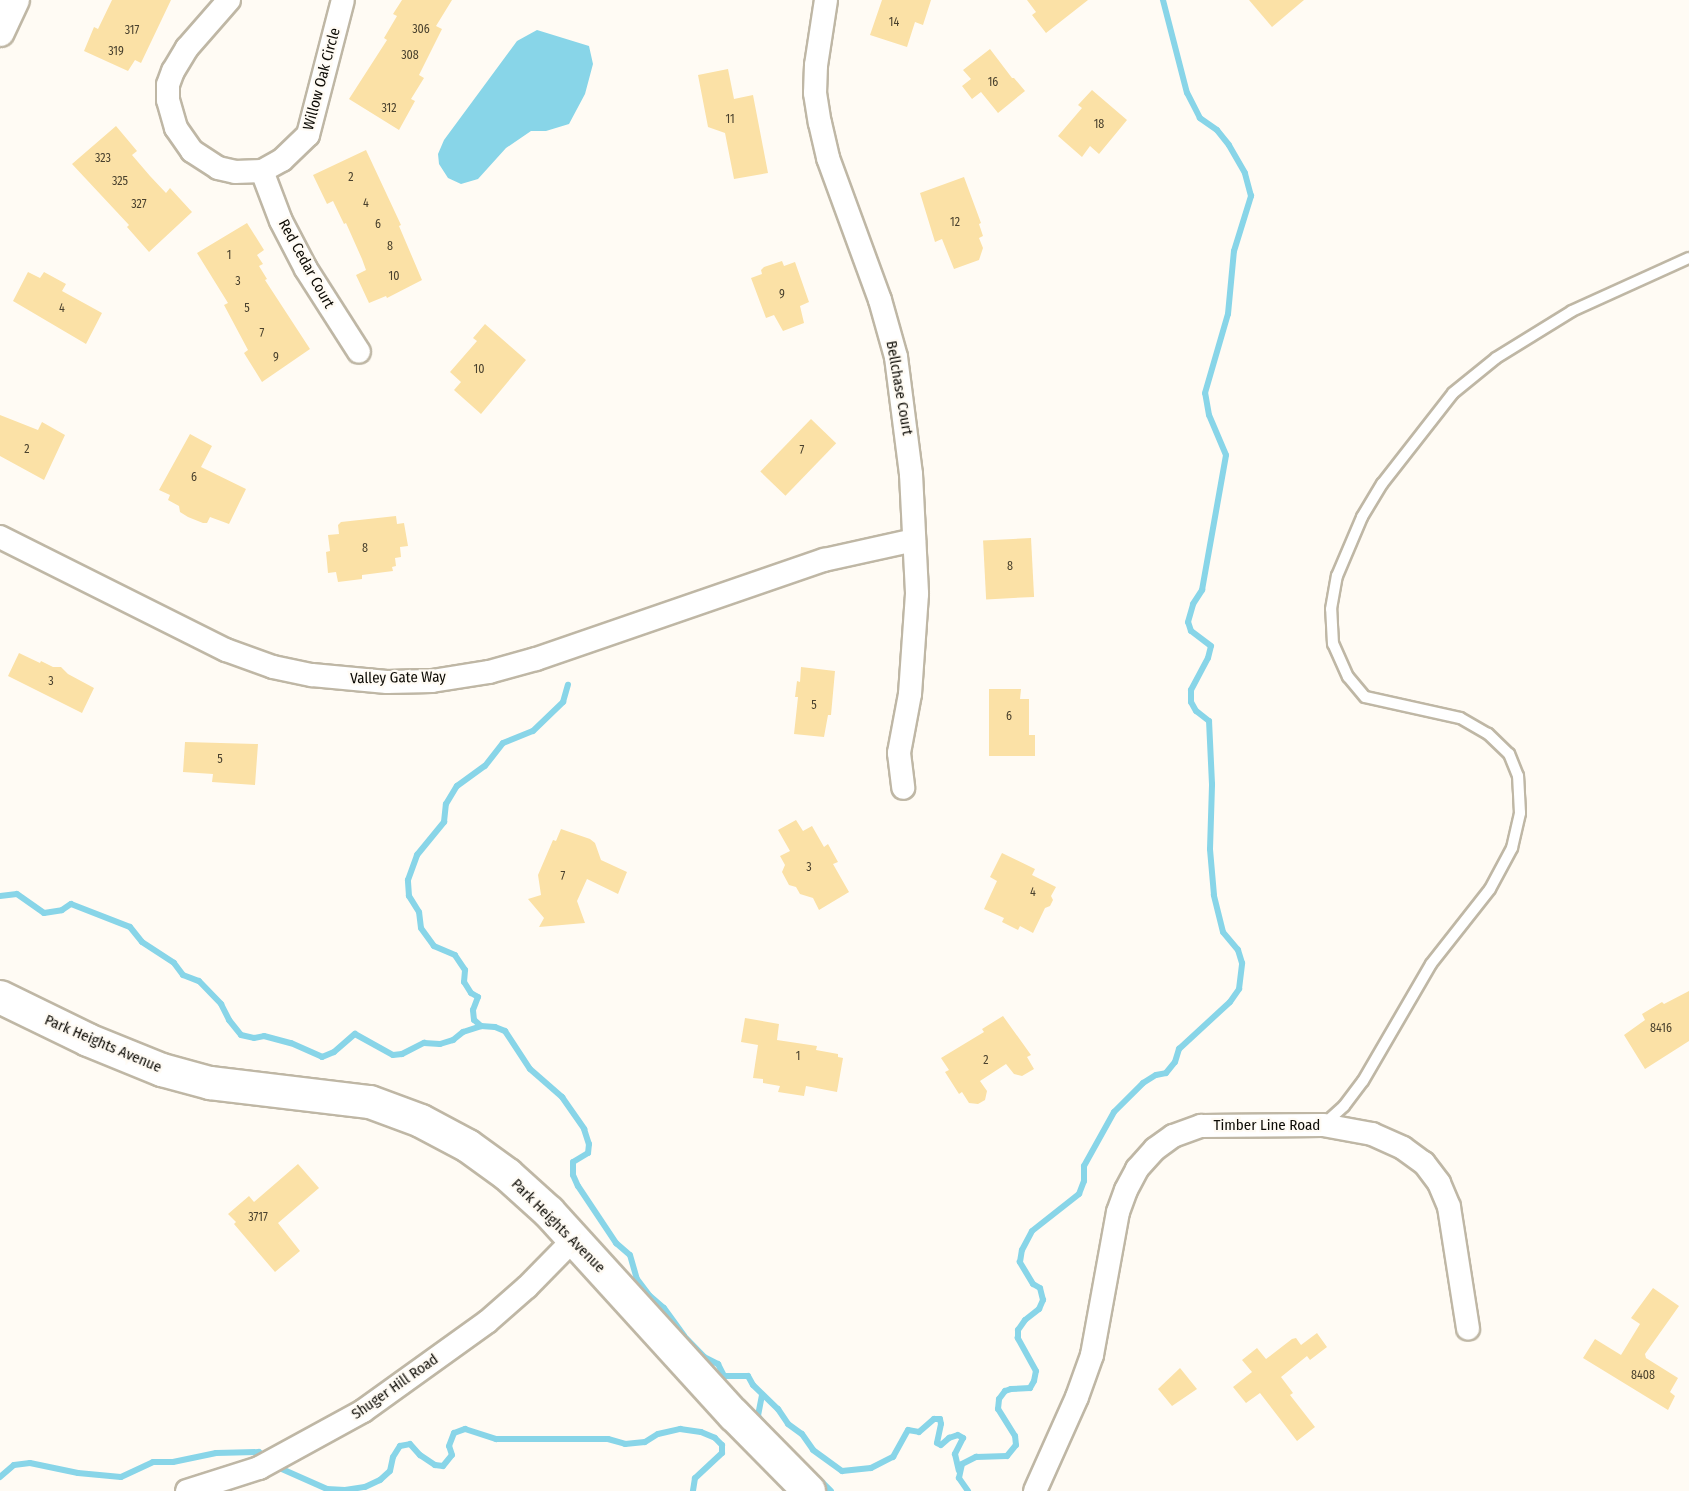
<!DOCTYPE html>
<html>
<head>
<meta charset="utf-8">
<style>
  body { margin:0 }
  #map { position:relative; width:1689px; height:1491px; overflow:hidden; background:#fffbf4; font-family:"Fira Sans Condensed",sans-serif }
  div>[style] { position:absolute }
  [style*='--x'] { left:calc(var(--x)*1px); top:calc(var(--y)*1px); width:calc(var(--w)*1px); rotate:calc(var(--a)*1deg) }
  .water>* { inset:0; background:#88d5e8 }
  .stream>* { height:6px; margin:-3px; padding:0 3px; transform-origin:3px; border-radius:3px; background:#88d5e8 }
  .building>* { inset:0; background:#fbe1a6; transform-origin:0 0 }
  .roads { filter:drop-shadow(2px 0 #bfb7a5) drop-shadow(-2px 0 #bfb7a5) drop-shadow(0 2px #bfb7a5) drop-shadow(0 -2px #bfb7a5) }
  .service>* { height:10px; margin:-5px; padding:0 5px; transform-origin:5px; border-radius:5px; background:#fff }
  .minor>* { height:22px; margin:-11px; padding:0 11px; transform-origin:11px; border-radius:11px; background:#fff }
  .tertiary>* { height:28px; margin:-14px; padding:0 14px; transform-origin:14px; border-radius:14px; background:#fff }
  .secondary>* { height:32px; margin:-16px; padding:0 16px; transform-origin:16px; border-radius:16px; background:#fff }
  span { translate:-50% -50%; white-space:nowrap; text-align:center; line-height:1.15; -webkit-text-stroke:4.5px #fffbf4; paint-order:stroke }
  .number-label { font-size:12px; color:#49412e }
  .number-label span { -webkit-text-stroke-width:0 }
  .street-label { font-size:15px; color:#0e0c06 }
</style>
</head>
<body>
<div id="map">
  <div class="water">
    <div style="clip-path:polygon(537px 30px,589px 46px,593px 64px,585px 94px,569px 124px,546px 131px,531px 131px,506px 148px,478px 179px,461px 184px,448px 178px,439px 164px,438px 154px,444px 140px,517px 41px)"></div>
  </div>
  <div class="stream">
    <div style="--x:0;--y:896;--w:17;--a:-7"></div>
    <div style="--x:17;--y:894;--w:33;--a:35"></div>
    <div style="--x:44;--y:913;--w:18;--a:-9"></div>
    <div style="--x:62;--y:910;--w:11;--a:-34"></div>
    <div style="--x:71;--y:904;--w:63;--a:21.3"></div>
    <div style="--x:130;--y:927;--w:19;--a:51"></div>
    <div style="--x:142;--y:942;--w:38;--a:33"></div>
    <div style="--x:174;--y:963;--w:15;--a:53"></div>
    <div style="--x:183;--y:975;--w:17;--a:21"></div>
    <div style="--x:199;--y:981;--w:32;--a:46"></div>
    <div style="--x:221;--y:1004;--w:18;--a:63"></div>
    <div style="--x:229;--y:1020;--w:19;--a:51"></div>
    <div style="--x:241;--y:1035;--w:13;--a:13"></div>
    <div style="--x:254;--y:1038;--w:10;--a:-11"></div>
    <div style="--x:264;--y:1036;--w:28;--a:15"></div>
    <div style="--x:291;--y:1043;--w:34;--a:24"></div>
    <div style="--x:322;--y:1057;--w:13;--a:-23"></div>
    <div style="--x:334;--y:1052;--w:28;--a:-41"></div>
    <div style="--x:355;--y:1034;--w:43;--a:28.9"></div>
    <div style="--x:393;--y:1055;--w:9;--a:-6"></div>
    <div style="--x:402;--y:1054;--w:25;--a:-27"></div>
    <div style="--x:424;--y:1043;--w:16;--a:4"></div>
    <div style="--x:440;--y:1044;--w:14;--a:-17"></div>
    <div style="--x:453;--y:1040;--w:13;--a:-39"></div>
    <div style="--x:463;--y:1032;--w:19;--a:-18"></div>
    <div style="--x:481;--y:1026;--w:14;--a:4"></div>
    <div style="--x:495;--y:1027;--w:11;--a:22"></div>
    <div style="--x:505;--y:1031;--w:45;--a:56.7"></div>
    <div style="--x:530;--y:1069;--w:43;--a:41.2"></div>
    <div style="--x:562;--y:1097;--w:39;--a:55"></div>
    <div style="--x:584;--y:1129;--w:16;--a:72"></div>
    <div style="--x:589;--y:1144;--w:9;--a:96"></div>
    <div style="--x:588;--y:1153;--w:17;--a:149"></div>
    <div style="--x:573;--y:1162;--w:13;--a:90"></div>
    <div style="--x:573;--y:1175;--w:12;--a:66"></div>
    <div style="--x:578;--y:1186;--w:69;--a:56.3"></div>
    <div style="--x:616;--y:1243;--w:18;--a:41"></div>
    <div style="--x:630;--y:1255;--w:25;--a:74"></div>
    <div style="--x:637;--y:1279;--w:21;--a:53"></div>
    <div style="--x:650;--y:1296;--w:18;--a:41"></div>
    <div style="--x:664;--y:1308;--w:34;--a:54"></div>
    <div style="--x:684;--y:1336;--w:29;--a:46"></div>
    <div style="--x:704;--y:1357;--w:16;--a:27"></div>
    <div style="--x:718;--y:1364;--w:13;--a:63"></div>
    <div style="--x:724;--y:1376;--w:24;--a:0"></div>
    <div style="--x:748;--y:1376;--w:10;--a:61"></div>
    <div style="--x:753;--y:1385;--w:35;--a:44"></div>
    <div style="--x:778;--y:1409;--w:18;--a:56"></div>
    <div style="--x:788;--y:1424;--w:17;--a:36"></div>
    <div style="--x:802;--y:1434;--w:19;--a:55"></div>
    <div style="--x:813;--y:1450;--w:36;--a:36"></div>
    <div style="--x:842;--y:1471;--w:29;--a:-6"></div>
    <div style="--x:871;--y:1468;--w:25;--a:-27"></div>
    <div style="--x:893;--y:1457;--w:31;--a:-61"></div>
    <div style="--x:908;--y:1430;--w:11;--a:10"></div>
    <div style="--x:919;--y:1432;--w:20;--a:-41"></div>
    <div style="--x:934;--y:1419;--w:6;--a:0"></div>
    <div style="--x:940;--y:1419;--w:5;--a:79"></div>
    <div style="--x:941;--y:1424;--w:19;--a:102"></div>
    <div style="--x:937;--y:1443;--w:4;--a:27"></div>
    <div style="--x:941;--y:1445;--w:11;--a:-41"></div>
    <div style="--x:949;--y:1438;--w:9;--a:-18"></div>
    <div style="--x:958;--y:1435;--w:6;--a:31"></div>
    <div style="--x:963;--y:1438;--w:18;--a:117"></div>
    <div style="--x:955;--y:1454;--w:17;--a:77"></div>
    <div style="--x:481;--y:1026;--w:9;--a:-139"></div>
    <div style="--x:474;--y:1020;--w:10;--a:-96"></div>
    <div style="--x:473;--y:1010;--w:14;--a:-69"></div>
    <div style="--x:478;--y:997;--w:8;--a:-150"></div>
    <div style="--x:471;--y:993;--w:13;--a:-122"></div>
    <div style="--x:464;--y:982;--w:12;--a:-85"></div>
    <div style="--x:465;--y:970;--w:18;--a:-124"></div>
    <div style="--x:455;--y:955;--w:23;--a:-157"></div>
    <div style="--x:434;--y:946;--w:22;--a:-126"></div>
    <div style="--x:421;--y:928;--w:16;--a:-97"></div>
    <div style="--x:419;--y:912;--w:19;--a:-122"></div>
    <div style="--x:409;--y:896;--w:16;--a:-94"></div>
    <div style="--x:408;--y:880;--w:27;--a:-70"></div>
    <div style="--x:417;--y:855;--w:43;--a:-50.7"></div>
    <div style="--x:444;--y:822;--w:18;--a:-84"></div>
    <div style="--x:446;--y:804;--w:21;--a:-59"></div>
    <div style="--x:457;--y:786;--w:34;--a:-36"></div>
    <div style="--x:485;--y:766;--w:29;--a:-52"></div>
    <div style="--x:503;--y:743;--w:32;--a:-22"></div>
    <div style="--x:533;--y:731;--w:42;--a:-44"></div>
    <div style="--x:563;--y:702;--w:18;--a:-74"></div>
    <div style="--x:762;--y:1395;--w:21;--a:101"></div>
    <div style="--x:758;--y:1416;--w:10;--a:53"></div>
    <div style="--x:275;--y:1466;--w:57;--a:23.9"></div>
    <div style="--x:327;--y:1489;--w:18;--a:3"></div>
    <div style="--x:345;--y:1490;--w:20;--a:-9"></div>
    <div style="--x:365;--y:1487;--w:17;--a:-25"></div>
    <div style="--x:380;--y:1480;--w:13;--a:-42"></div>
    <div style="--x:390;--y:1471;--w:14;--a:-78"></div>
    <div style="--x:393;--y:1457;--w:13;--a:-58"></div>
    <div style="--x:400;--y:1446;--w:10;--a:-11"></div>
    <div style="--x:410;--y:1444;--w:15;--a:48"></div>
    <div style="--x:420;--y:1455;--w:18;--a:34"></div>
    <div style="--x:435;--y:1465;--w:8;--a:7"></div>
    <div style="--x:443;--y:1466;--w:14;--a:-51"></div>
    <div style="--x:452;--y:1455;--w:9;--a:-108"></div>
    <div style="--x:449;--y:1446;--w:14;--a:-69"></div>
    <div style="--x:454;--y:1433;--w:12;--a:-20"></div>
    <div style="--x:465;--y:1429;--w:33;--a:18"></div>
    <div style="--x:496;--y:1439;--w:112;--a:0"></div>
    <div style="--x:608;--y:1439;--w:18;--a:16"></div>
    <div style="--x:625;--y:1444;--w:20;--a:-6"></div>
    <div style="--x:645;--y:1442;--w:15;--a:-32"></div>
    <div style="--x:658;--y:1434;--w:23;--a:-13"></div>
    <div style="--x:680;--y:1429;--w:21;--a:8"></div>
    <div style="--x:701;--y:1432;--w:15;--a:23"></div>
    <div style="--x:715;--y:1438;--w:10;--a:45"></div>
    <div style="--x:722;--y:1445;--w:8;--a:90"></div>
    <div style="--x:722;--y:1453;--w:37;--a:137"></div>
    <div style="--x:695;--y:1478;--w:13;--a:99"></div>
    <div style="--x:816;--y:1476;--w:21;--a:45"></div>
    <div style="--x:0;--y:1477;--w:18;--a:-41"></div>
    <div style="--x:14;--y:1465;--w:16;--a:-7"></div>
    <div style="--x:30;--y:1463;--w:49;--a:11.8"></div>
    <div style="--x:78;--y:1473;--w:43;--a:5.3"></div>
    <div style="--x:121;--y:1477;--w:35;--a:-25"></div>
    <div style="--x:153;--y:1462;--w:20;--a:0"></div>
    <div style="--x:173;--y:1462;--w:44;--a:-11.8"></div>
    <div style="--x:216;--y:1453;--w:43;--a:-1.3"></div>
    <div style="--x:259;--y:1452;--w:11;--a:45"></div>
    <div style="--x:968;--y:1491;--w:16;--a:-125"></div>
    <div style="--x:959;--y:1478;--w:14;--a:-78"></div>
    <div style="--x:962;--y:1464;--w:16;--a:-27"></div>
    <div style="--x:976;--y:1457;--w:31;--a:-2"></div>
    <div style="--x:1007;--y:1456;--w:14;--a:-51"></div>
    <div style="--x:1016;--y:1445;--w:9;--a:-96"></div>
    <div style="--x:1015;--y:1436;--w:32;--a:-122"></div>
    <div style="--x:998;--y:1409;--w:10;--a:-84"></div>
    <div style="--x:999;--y:1399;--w:10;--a:-53"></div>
    <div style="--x:1005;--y:1391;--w:6;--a:-18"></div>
    <div style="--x:1011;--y:1389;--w:19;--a:-3"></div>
    <div style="--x:1030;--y:1388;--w:8;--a:-60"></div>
    <div style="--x:1034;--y:1381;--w:10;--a:-79"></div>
    <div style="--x:1036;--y:1371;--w:38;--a:-119"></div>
    <div style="--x:1018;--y:1338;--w:8;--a:-90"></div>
    <div style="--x:1018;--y:1330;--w:12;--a:-55"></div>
    <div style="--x:1025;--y:1320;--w:18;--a:-38"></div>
    <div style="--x:1039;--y:1309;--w:10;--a:-66"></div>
    <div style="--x:1043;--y:1300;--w:12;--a:-104"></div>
    <div style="--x:1040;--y:1288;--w:8;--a:-150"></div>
    <div style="--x:1033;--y:1284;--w:26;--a:-121"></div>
    <div style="--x:1020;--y:1262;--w:12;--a:-81"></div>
    <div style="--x:1022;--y:1250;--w:21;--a:-62"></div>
    <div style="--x:1032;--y:1231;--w:60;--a:-38.2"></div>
    <div style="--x:1079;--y:1194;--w:14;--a:-69"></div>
    <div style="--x:1084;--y:1181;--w:15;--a:-90"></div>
    <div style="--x:1084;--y:1166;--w:62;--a:-60.9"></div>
    <div style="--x:1114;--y:1112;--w:41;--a:-45"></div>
    <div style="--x:1143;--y:1083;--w:15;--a:-32"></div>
    <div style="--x:1156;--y:1075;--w:10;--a:-11"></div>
    <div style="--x:1166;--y:1073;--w:14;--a:-51"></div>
    <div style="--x:1175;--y:1062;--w:14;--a:-73"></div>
    <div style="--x:1179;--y:1049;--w:69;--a:-42.7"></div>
    <div style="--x:1230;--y:1002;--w:16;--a:-55"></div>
    <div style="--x:1239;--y:989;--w:26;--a:-83"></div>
    <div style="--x:1242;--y:963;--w:14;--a:-107"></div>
    <div style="--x:1238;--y:950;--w:23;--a:-130"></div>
    <div style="--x:1223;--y:932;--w:38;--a:-104"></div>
    <div style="--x:1214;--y:895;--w:46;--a:-95"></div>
    <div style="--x:1210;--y:849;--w:65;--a:-88.2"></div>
    <div style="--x:1212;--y:784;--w:63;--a:-92.7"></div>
    <div style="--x:1209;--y:721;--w:16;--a:-142"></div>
    <div style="--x:1196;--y:711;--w:10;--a:-119"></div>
    <div style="--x:1191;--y:702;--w:12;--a:-90"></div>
    <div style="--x:1191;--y:690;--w:36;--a:-62"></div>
    <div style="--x:1208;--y:658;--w:12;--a:-76"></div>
    <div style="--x:1211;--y:646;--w:25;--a:-143"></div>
    <div style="--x:1191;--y:631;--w:9;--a:-108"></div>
    <div style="--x:1188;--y:622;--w:19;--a:-74"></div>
    <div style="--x:1193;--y:604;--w:17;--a:-57"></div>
    <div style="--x:1202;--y:590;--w:137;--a:-79.9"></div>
    <div style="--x:1226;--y:455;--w:43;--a:-113"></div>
    <div style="--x:1209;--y:415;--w:22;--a:-100"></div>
    <div style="--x:1205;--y:393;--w:82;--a:-73.8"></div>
    <div style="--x:1228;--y:314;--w:63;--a:-84.6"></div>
    <div style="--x:1234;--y:251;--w:58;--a:-72.8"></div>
    <div style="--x:1251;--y:196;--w:24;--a:-105"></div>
    <div style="--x:1245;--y:173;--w:32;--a:-120"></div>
    <div style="--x:1229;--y:145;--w:19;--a:-129"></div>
    <div style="--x:1217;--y:130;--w:21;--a:-145"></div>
    <div style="--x:1200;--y:118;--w:28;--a:-117"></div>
    <div style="--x:1187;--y:93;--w:96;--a:-104.5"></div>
  </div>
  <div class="building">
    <div style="clip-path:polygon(112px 0,171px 0,141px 63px,135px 60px,128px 71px,84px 51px,94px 27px,98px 29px)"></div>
    <div style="clip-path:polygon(402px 0,452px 0,436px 26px,442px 29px,419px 75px,424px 78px,411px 99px,415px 101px,399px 130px,349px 99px,387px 40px,384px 38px,397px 16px,393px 14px)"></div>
    <div style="clip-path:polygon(882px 0,931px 0,923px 25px,915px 22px,907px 47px,870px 35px)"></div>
    <div style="clip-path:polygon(1027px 0,1088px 0,1046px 33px,1032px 15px,1036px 12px)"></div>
    <div style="clip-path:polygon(1249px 0,1304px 0,1272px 27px)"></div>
    <div style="clip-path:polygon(990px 49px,1012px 78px,1014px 78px,1025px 91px,998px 113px,981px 92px,972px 99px,962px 86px,971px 79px,963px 70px)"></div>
    <div style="clip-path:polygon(728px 69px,734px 99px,753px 95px,768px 173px,734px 179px,725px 133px,708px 127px,698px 75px)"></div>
    <div style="clip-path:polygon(1092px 90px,1127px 120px,1099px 154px,1090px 146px,1082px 157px,1058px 136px,1082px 108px,1078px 105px)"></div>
    <div style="clip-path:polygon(116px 126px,137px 151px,132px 155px,150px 176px,166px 193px,170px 188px,192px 212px,149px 252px,127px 227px,129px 225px,72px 164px)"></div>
    <div style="clip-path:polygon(366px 150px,401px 225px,399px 226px,422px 280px,387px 298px,386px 296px,369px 303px,356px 275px,366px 270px,362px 259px,346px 223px,344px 224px,333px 201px,327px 204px,313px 175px)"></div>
    <div style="clip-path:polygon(964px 177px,981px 223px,979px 224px,983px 236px,979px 238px,983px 248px,979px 260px,954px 269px,942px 239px,935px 242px,920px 193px)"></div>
    <div style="clip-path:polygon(247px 223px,264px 250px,257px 255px,263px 264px,259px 266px,267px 279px,265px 280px,310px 349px,262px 382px,244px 353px,248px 350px,224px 305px,228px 303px,197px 253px)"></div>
    <div style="clip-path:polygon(782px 261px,784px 266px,795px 262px,809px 302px,800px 306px,804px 323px,783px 331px,774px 315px,766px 318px,751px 278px,762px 274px,761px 270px,764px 267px)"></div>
    <div style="clip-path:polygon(28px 272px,40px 278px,44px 272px,66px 284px,62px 291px,102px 313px,86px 344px,13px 301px)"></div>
    <div style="clip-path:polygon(485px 324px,526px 360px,481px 414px,454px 390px,461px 382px,450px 372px,477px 341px,473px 338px)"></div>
    <div style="clip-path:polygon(0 415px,38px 430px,42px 422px,65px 435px,44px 480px,0 456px)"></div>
    <div style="left:811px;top:419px;width:35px;height:73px;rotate:44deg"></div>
    <div style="clip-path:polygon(190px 434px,212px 446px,201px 467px,246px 489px,229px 524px,210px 517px,207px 523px,203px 523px,188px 517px,180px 512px,179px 506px,168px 500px,170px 495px,159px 490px)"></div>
    <div style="clip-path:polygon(396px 516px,397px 524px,404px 523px,408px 546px,400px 547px,401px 557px,395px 558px,396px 566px,392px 567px,393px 571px,362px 575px,362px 579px,338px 582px,336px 572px,328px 573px,326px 552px,330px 551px,328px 535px,339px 534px,338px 525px,341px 522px)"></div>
    <div style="left:1031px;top:538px;width:59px;height:48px;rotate:87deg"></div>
    <div style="clip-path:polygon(19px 653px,40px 663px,41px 661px,53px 667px,61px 667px,68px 674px,94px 688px,82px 713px,8px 676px)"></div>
    <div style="clip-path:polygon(801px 667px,835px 671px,831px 715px,828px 715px,824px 737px,794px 734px,798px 697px,795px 697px,797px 681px,800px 682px)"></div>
    <div style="clip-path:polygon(989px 689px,1021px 689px,1020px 699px,1029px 699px,1029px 735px,1035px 735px,1035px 756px,989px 756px)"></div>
    <div style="clip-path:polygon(185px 742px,258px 744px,255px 785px,212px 782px,213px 774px,183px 772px)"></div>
    <div style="clip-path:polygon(796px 820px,803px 831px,812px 826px,824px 847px,828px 844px,838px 862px,833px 864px,849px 892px,819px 910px,813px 898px,800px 894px,796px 887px,789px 885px,782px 872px,785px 865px,780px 856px,790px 851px,778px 830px)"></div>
    <div style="clip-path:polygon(561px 829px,590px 839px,595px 843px,601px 860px,627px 872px,618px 894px,587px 879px,577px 901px,585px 923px,539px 927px,544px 918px,528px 899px,541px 895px,538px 875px,553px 840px,556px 841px)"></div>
    <div style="clip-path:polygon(1002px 853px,1035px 869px,1032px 875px,1056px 887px,1051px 896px,1053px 900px,1050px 906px,1045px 908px,1033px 933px,1020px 926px,1018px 930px,1002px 922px,1004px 918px,984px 909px,997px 881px,990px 877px)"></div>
    <div style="clip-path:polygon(1689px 991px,1689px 1041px,1645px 1069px,1624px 1035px,1645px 1020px,1642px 1014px,1662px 1002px,1664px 1004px)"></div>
    <div style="clip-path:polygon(1003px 1016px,1031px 1055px,1027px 1057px,1034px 1069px,1022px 1076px,1014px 1074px,1006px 1064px,980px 1081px,987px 1091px,985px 1100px,978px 1104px,969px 1103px,962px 1092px,959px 1094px,945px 1072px,949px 1070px,941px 1058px,984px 1032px,982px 1029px)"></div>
    <div style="clip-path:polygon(745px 1018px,779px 1024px,777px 1040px,817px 1046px,816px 1050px,838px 1054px,838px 1057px,843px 1058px,837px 1092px,806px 1086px,804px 1096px,778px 1092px,780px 1086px,763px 1083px,763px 1079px,753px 1078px,758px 1045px,741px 1042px)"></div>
    <div style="clip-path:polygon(298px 1164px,319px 1188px,278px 1223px,300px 1251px,275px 1272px,234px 1224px,236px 1222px,228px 1214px,249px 1196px,254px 1202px)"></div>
    <div style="clip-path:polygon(1653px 1288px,1679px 1306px,1645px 1354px,1646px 1358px,1678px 1378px,1670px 1392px,1675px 1396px,1668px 1410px,1583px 1358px,1595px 1339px,1621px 1355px,1640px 1324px,1631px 1318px)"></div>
    <div style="clip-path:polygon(1317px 1333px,1327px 1347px,1310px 1360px,1307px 1356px,1281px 1377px,1293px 1393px,1290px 1395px,1315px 1427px,1297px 1441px,1260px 1393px,1246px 1403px,1233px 1387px,1252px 1372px,1242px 1360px,1257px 1348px,1266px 1359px,1292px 1339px,1296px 1338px,1301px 1345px)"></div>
    <div style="clip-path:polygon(1180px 1368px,1197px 1389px,1172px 1406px,1158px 1389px)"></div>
  </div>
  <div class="roads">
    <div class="service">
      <div style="--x:1323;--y:1125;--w:28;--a:-42"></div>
      <div style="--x:1344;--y:1106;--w:31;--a:-53"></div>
      <div style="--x:1363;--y:1081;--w:135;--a:-59.8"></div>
      <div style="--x:1431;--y:964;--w:95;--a:-51.8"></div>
      <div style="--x:1490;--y:889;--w:47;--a:-61.8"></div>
      <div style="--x:1512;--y:848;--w:36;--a:-77"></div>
      <div style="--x:1520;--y:813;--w:37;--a:-93"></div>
      <div style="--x:1518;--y:776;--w:24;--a:-112"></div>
      <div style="--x:1509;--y:754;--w:29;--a:-136"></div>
      <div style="--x:1488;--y:734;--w:32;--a:-150"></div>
      <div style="--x:1460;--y:718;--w:97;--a:-167.5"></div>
      <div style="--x:1365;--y:697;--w:26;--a:-130"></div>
      <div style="--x:1348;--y:677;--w:36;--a:-114"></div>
      <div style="--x:1333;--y:644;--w:35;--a:-93"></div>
      <div style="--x:1331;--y:609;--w:34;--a:-80"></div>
      <div style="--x:1337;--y:576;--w:64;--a:-67"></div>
      <div style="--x:1362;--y:517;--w:39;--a:-59"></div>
      <div style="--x:1382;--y:484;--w:115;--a:-52"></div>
      <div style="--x:1453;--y:393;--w:55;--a:-39.1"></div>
      <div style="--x:1496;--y:358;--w:89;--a:-31.7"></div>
      <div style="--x:1572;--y:311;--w:128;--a:-24.4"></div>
    </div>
    <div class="minor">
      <div style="--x:229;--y:0;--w:64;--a:131.2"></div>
      <div style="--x:187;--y:48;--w:27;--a:121"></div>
      <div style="--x:173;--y:71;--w:15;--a:110"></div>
      <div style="--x:168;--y:85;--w:15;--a:90"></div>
      <div style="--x:168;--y:100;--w:29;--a:74"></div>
      <div style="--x:176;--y:128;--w:28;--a:55"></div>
      <div style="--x:192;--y:151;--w:31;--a:33"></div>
      <div style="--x:218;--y:168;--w:17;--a:13"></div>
      <div style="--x:235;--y:172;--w:27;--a:-2"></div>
      <div style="--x:262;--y:171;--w:23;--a:-29"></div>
      <div style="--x:282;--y:160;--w:36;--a:-44"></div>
      <div style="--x:308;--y:135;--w:139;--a:-75.5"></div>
      <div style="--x:826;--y:0;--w:66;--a:98.7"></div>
      <div style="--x:816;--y:65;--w:28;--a:92"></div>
      <div style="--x:815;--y:93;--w:30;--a:81"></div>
      <div style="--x:820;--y:123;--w:36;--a:77"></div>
      <div style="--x:828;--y:158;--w:151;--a:69.9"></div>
      <div style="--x:880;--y:300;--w:59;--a:74.3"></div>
      <div style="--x:896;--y:357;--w:118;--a:82.7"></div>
      <div style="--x:911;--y:474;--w:120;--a:87.1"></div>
      <div style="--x:917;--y:594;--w:100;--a:94"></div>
      <div style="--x:910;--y:694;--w:60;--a:100.6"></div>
      <div style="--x:899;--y:753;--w:35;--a:83"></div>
      <div style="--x:262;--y:171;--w:53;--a:69.2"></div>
      <div style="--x:281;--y:221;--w:54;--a:62.5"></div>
      <div style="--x:306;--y:269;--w:98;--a:57.4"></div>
      <div style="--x:0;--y:537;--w:253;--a:26.6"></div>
      <div style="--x:226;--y:650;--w:50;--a:19.9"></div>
      <div style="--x:273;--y:667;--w:40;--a:12"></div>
      <div style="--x:312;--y:675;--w:75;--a:5.3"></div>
      <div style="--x:387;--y:682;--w:45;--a:-1.3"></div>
      <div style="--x:432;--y:681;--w:58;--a:-9"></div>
      <div style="--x:489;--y:672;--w:49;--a:-15.5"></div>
      <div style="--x:536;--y:659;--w:305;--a:-19"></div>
      <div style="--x:824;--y:560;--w:92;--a:-12.5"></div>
      <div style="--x:187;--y:1491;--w:76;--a:-17.7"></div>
      <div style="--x:259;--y:1468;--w:119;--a:-28.7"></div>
      <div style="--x:363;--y:1411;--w:153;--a:-35.7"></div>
      <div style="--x:487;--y:1322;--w:53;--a:-41.2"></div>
      <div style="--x:527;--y:1287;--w:69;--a:-45.6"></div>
      <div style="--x:1035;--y:1491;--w:103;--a:-65.9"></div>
      <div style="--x:1077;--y:1397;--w:45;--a:-70.3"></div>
      <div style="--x:1092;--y:1355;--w:145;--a:-79.7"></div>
      <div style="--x:1118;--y:1212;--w:23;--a:-70"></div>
      <div style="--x:1126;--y:1190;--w:24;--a:-62"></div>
      <div style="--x:1137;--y:1169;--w:27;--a:-48"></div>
      <div style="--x:1155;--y:1149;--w:22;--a:-36"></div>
      <div style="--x:1173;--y:1136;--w:30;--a:-20"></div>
      <div style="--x:1201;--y:1126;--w:122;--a:-0.5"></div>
      <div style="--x:1323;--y:1125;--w:50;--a:10.4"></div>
      <div style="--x:1372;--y:1134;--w:34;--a:24"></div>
      <div style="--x:1403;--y:1148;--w:26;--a:36"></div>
      <div style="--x:1424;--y:1163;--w:25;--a:53"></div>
      <div style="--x:1439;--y:1183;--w:26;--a:67"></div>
      <div style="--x:1449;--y:1207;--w:123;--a:81.1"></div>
    </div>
    <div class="tertiary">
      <div style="--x:0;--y:32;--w:35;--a:-65"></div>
    </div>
    <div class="secondary">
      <div style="--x:0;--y:997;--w:98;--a:26"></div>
      <div style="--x:88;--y:1040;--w:80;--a:22.1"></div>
      <div style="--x:162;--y:1070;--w:50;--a:15.2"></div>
      <div style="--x:210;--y:1083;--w:161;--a:6.8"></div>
      <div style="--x:370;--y:1102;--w:54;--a:20.4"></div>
      <div style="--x:421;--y:1121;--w:53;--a:28"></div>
      <div style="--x:468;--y:1146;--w:49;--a:35.9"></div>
      <div style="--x:508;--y:1175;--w:55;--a:42.1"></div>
      <div style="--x:549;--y:1212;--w:275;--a:47.7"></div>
      <div style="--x:734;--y:1415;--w:107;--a:45.4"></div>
    </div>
  </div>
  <div class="number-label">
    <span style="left:894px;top:23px">14</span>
    <span style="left:421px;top:30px">306</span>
    <span style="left:132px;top:31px">317</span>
    <span style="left:116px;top:52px">319</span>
    <span style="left:410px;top:56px">308</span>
    <span style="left:993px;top:83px">16</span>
    <span style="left:389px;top:109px">312</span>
    <span style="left:730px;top:120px">11</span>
    <span style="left:1099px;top:125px">18</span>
    <span style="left:103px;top:159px">323</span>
    <span style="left:351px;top:178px">2</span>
    <span style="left:120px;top:182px">325</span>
    <span style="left:366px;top:204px">4</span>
    <span style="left:139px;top:205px">327</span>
    <span style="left:955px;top:223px">12</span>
    <span style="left:378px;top:225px">6</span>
    <span style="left:390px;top:247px">8</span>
    <span style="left:229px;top:256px">1</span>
    <span style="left:394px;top:277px">10</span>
    <span style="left:238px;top:282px">3</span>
    <span style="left:782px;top:295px">9</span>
    <span style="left:62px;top:309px">4</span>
    <span style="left:247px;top:309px">5</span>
    <span style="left:262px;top:334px">7</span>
    <span style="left:276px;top:358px">9</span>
    <span style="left:479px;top:370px">10</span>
    <span style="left:27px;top:450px">2</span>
    <span style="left:802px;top:451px">7</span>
    <span style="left:194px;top:478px">6</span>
    <span style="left:365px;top:549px">8</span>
    <span style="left:1010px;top:567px">8</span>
    <span style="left:51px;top:682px">3</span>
    <span style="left:814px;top:706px">5</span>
    <span style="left:1009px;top:717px">6</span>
    <span style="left:220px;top:760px">5</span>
    <span style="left:809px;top:868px">3</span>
    <span style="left:563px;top:877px">7</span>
    <span style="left:1033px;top:893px">4</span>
    <span style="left:1661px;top:1029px">8416</span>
    <span style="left:798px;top:1057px">1</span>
    <span style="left:986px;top:1061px">2</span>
    <span style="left:258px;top:1218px">3717</span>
    <span style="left:1643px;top:1376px">8408</span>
  </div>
  <div class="street-label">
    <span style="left:322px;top:79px;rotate:-75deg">Willow Oak Circle</span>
    <span style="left:306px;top:264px;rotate:61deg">Red Cedar Court</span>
    <span style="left:899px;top:388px;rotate:80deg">Bellchase Court</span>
    <span style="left:398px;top:678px;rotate:-1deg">Valley Gate Way</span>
    <span style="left:103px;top:1044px;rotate:23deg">Park Heights Avenue</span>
    <span style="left:1267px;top:1126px">Timber Line Road</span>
    <span style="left:558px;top:1226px;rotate:45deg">Park Heights Avenue</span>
    <span style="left:395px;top:1387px;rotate:-35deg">Shuger Hill Road</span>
  </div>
</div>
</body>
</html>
